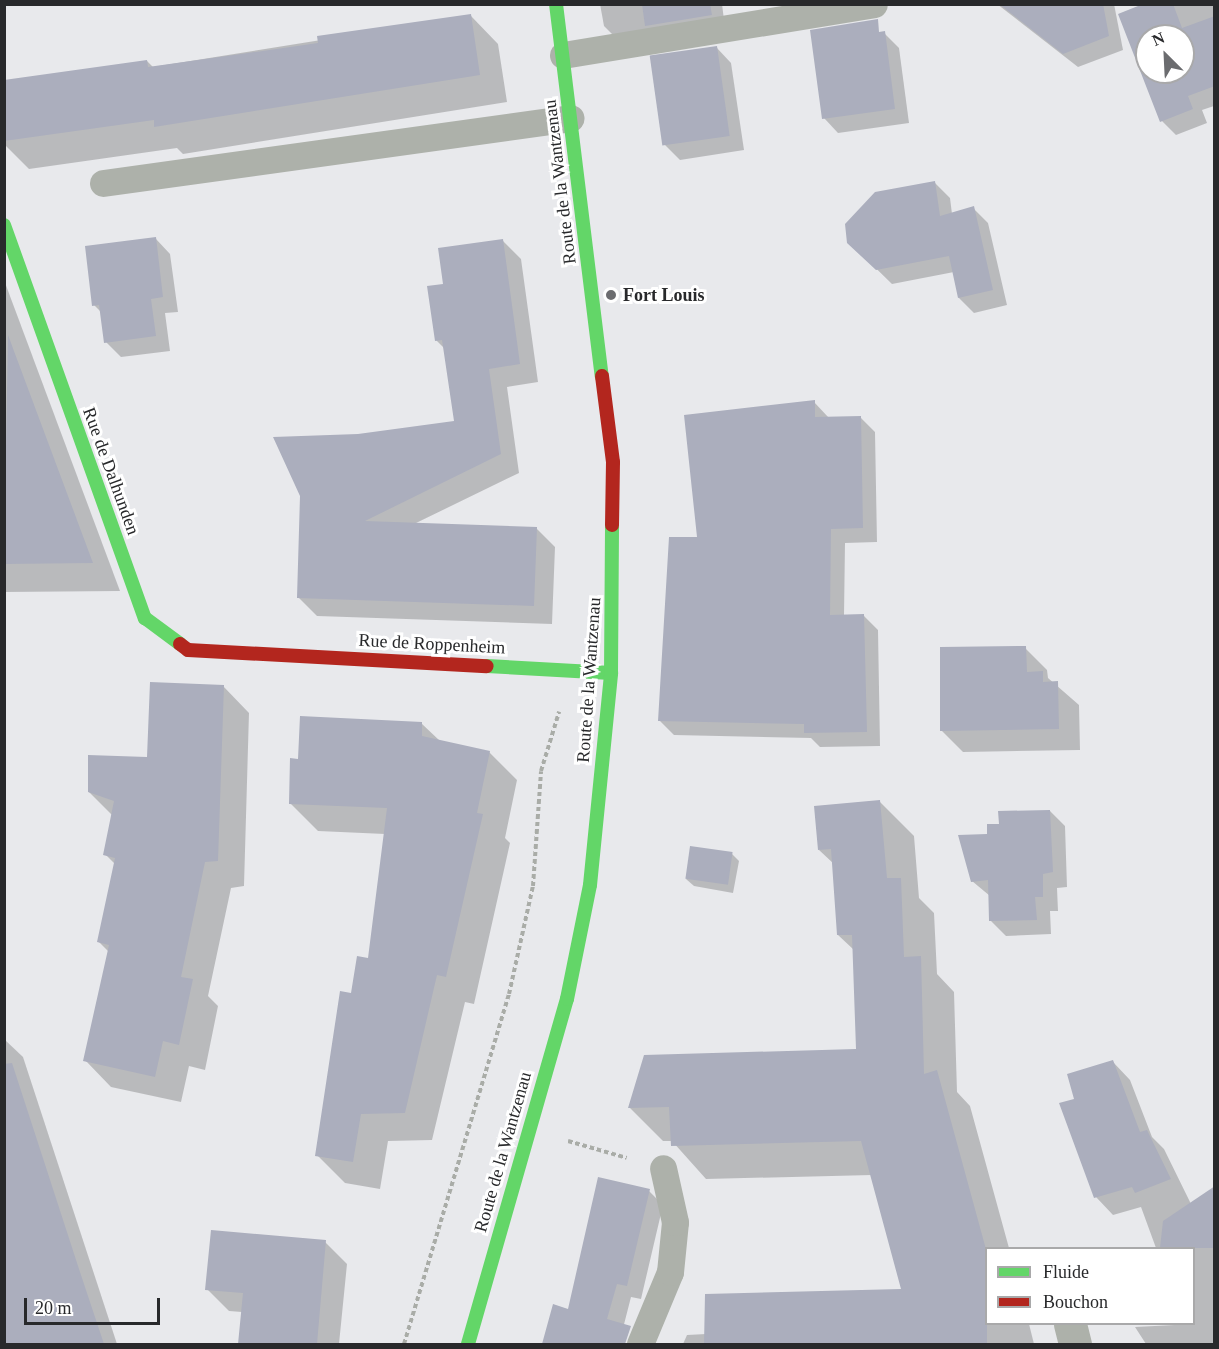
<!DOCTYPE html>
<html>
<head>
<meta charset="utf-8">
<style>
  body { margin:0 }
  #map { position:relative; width:1219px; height:1349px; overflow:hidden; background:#e8e9ec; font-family:Georgia,serif }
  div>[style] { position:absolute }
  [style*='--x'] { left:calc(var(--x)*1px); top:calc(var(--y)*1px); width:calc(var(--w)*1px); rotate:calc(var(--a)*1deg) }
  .shadow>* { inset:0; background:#0003 }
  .building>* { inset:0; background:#abaebd; transform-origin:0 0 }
  .path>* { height:4px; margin-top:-2px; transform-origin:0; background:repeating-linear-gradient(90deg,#a9aca7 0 4.5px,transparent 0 7.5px) }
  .lane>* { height:27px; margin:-13.5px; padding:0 13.5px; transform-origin:13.5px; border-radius:13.5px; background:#adb1aa }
  .street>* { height:33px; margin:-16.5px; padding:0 16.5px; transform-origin:16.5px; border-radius:16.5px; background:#adb1aa }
  .fast>* { height:14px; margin:-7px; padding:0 7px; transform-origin:7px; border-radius:7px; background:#63d668 }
  .jam>* { height:14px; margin:-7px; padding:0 7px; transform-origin:7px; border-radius:7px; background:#b3261e }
  .dots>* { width:16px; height:16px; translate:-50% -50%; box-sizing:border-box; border:3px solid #fff; border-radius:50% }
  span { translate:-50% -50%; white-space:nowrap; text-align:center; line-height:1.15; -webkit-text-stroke:6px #fff; paint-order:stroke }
  .street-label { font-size:18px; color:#28292b }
  .poi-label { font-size:18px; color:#28292b; font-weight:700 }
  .left { translate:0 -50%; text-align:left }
  .frame { position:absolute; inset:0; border:6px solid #28292b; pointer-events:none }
  .legend { position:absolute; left:985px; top:1247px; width:210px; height:78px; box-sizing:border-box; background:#fff; border:2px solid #a9a9aa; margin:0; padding:8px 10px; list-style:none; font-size:18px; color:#28292b }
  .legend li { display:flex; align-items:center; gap:12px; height:30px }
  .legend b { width:30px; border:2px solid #a9a9aa }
  .north { position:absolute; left:1135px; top:24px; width:60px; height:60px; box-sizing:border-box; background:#fff; border:2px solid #a9a9aa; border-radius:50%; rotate:336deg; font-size:16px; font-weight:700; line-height:24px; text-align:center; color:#28292b }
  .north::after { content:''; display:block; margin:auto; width:21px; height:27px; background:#6b6c6f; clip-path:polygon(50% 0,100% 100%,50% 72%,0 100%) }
  .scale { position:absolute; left:24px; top:1298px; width:136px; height:27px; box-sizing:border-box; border:3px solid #28292b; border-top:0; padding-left:8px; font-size:18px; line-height:21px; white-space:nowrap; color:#28292b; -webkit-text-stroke:4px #fff; paint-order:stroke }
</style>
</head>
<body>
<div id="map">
  <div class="shadow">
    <div style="clip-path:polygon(600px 4px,722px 4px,725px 28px,618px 40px,604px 26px)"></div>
    <div style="clip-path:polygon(997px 4px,1114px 4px,1123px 50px,1078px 67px)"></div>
    <div style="clip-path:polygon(evenodd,1147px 4px,1214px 4px,1214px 106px,1202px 110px,1207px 123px,1176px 135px,1162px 121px,1120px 15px,1147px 4px,1147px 36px,1183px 36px,1183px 72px,1147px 72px,1147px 36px)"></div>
    <div style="clip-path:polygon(471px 16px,498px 44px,507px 102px,183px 154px,177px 148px,29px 169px,4px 144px,4px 81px,147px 61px,153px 67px)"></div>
    <div style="clip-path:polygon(884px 33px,899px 48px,909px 123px,838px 133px,824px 118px)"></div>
    <div style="clip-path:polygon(716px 47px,731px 63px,744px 150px,680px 160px,665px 145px)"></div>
    <div style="clip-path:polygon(935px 183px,950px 198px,952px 214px,973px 208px,988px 223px,1007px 305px,974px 313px,959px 298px,954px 272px,892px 284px,849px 242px)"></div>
    <div style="clip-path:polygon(156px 239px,170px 254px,178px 312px,165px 313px,170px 351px,121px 357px,106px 342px,102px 313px,94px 305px)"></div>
    <div style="clip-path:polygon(503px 241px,521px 259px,538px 382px,507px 387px,519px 473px,414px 524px,536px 528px,555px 547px,552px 624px,317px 616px,298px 597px,358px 435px,455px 423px,445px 349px,436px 340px,445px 285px)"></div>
    <div style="clip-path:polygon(4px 280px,120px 591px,4px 592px)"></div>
    <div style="clip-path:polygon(814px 402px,829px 418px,861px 418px,875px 432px,877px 542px,845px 543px,844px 616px,864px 616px,878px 630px,880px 746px,820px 747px,811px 738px,674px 735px,660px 721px,699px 539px)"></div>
    <div style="clip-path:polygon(1025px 648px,1047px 670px,1048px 678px,1079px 705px,1080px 750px,963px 752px,941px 730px)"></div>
    <div style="clip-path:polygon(223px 686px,249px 713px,244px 886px,231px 888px,208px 996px,218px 1006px,205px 1070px,189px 1066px,181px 1102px,111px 1087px,85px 1060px,109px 952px,99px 942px,115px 864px,105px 854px,112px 815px,89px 792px,149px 759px)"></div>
    <div style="clip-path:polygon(421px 723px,440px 741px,489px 752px,517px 780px,505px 838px,510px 843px,474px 1004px,465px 1002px,432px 1140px,388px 1141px,380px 1189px,345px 1183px,317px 1155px,352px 995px,370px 960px,385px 834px,318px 831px,291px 804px,300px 760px)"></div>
    <div style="clip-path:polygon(880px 802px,914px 836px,919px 898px,934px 913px,937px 974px,954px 992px,957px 1092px,970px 1106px,1009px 1248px,986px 1248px,986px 1324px,1029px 1324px,1034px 1344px,919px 1344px,872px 1175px,706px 1179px,672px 1141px,663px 1141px,629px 1107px,857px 1051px,854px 950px,838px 935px,834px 864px,819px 850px)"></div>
    <div style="clip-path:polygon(1050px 811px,1065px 826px,1067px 887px,1057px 888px,1058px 911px,1050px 911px,1051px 934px,1006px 936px,991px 921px,990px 896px,972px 881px,988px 835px,1001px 825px)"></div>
    <div style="clip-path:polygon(732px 854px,739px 861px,733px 893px,694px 886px,686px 879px)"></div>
    <div style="clip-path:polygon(4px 1039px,23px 1057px,117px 1344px,4px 1344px)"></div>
    <div style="clip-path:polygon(1113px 1062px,1130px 1080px,1152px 1137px,1164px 1149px,1191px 1204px,1214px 1188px,1214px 1344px,1146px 1344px,1135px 1327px,1194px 1324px,1194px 1248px,1156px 1248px,1141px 1207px,1113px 1215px,1096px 1197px,1076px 1100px)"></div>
    <div style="clip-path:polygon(649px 1191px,663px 1205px,641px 1299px,631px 1297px,619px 1344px,543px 1344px,554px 1306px,570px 1310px)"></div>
    <div style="clip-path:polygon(325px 1242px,347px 1264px,339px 1344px,239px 1344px,242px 1312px,229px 1311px,207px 1289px)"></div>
    <div style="clip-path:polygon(896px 1328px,897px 1344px,683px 1344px,687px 1335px,706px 1334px)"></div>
  </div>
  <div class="building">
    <div style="clip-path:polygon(642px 4px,710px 4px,712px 15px,645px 26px)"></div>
    <div style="clip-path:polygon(999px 4px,1103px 4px,1109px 36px,1063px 54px)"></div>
    <div style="clip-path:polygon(evenodd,1143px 4px,1173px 4px,1182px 28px,1215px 16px,1215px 86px,1188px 96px,1193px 109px,1160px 122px,1118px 14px,1143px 4px,1147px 36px,1183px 36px,1183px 72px,1147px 72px,1147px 36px)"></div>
    <div style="clip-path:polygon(471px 14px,480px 75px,154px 127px,154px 120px,4px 141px,4px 80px,147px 60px,148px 67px,248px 53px,318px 43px,317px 36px)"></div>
    <div style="clip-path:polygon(878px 19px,879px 32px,885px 31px,895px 109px,822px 119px,810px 30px)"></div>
    <div style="left:717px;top:46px;width:91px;height:68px;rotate:82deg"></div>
    <div style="clip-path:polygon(935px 181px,940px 216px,974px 206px,993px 290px,958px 298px,949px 256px,876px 270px,847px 243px,845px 224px,875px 192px)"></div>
    <div style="clip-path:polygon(156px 237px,163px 297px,151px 299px,156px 336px,104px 343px,99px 305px,92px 306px,85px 246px)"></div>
    <div style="clip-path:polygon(503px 239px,520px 364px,489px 369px,501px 454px,365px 521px,537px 527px,534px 606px,297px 598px,300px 496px,273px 437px,358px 434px,454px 421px,442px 340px,435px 341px,427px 286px,443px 284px,438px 248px)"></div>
    <div style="clip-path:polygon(8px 335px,93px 563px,4px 564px)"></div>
    <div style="clip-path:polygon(815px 400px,815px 417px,861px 416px,863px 528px,831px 529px,830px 615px,864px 614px,867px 732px,804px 733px,804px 724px,658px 721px,669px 537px,697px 537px,684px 415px)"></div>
    <div style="clip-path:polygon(1026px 646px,1027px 672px,1043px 671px,1043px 682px,1058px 681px,1059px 729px,940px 731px,940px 647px)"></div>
    <div style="clip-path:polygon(150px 682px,224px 685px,218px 861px,205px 862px,181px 977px,193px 979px,179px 1045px,163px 1041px,155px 1077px,83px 1061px,109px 945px,97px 942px,115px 858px,103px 855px,114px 801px,88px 792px,88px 755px,147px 757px)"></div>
    <div style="clip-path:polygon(300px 716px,422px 722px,422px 736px,490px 751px,477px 813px,483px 814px,446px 977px,437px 975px,405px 1113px,361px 1114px,353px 1162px,315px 1156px,340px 991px,351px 993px,357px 956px,368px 958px,387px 808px,289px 804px,290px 758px,298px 759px)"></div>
    <div style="clip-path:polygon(880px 800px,887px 878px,901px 878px,904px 957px,921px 956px,924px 1074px,937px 1070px,987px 1253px,987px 1344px,704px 1344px,705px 1294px,901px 1289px,861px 1141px,671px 1146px,669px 1107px,628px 1108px,644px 1055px,856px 1049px,852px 935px,837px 935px,831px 849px,818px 850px,814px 806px)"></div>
    <div style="clip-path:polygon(1050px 810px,1053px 872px,1043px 874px,1043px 897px,1035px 897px,1037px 920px,989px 921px,988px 880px,971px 882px,958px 835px,987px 834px,987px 824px,999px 824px,998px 811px)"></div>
    <div style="left:690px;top:846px;width:43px;height:33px;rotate:8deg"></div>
    <div style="clip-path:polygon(1113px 1060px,1140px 1132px,1147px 1130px,1171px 1179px,1135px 1193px,1132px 1187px,1094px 1198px,1059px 1103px,1074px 1099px,1067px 1074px)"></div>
    <div style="clip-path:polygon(12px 1063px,79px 1269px,104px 1344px,4px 1344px,4px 1064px)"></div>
    <div style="clip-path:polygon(598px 1177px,650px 1189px,627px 1286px,617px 1284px,607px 1319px,631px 1326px,625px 1344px,542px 1344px,553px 1304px,568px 1309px)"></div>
    <div style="clip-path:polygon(1215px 1186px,1215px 1248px,1160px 1248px,1163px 1221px)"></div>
    <div style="clip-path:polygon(211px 1230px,326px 1240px,317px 1344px,238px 1344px,243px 1293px,205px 1290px)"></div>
  </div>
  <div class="path">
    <div style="--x:568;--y:1141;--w:61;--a:16.1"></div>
    <div style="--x:404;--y:1344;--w:365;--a:-73.3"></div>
    <div style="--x:509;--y:994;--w:111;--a:-77.5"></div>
    <div style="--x:533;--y:886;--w:115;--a:-86"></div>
    <div style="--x:541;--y:771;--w:62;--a:-73"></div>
  </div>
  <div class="lane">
    <div style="--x:563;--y:55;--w:315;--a:-9.3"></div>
    <div style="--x:103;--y:183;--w:472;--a:-7.9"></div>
    <div style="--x:640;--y:1344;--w:78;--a:-67.4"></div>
    <div style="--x:670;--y:1272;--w:50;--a:-84.3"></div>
    <div style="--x:675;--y:1222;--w:55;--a:-102.5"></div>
  </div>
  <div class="street">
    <div style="--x:1070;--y:1324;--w:21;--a:76"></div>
  </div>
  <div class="fast">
    <div style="--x:556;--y:4;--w:375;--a:83"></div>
    <div style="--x:4;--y:225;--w:418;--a:70.3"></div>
    <div style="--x:145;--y:618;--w:44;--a:36.6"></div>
    <div style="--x:487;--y:666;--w:124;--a:3.2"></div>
    <div style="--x:468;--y:1344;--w:359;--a:-74"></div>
    <div style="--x:567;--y:999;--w:116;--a:-78.6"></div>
    <div style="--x:590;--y:885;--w:213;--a:-84.3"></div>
    <div style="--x:611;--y:673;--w:148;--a:-89.6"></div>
  </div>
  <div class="jam">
    <div style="--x:602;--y:376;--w:87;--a:82.7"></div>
    <div style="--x:613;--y:462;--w:63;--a:90.9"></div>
    <div style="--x:180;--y:644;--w:10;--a:37"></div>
    <div style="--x:188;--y:650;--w:299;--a:3.1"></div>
  </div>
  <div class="dots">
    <div style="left:611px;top:295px;background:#6b6c6f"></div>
  </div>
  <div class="street-label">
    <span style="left:560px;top:182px;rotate:-97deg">Route de la Wantzenau</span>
    <span style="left:111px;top:471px;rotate:70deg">Rue de Dalhunden</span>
    <span style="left:432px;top:644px;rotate:3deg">Rue de Roppenheim</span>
    <span style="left:589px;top:680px;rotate:-86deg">Route de la Wantzenau</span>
    <span style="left:503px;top:1152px;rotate:-74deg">Route de la Wantzenau</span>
  </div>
  <div class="poi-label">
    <span class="left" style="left:623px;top:295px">Fort Louis</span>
  </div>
  <div class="frame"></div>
  <ul class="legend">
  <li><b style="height:8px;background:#63d668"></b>Fluide</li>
  <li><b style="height:8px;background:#b3261e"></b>Bouchon</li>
  </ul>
  <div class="north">N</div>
  <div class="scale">20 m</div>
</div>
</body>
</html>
